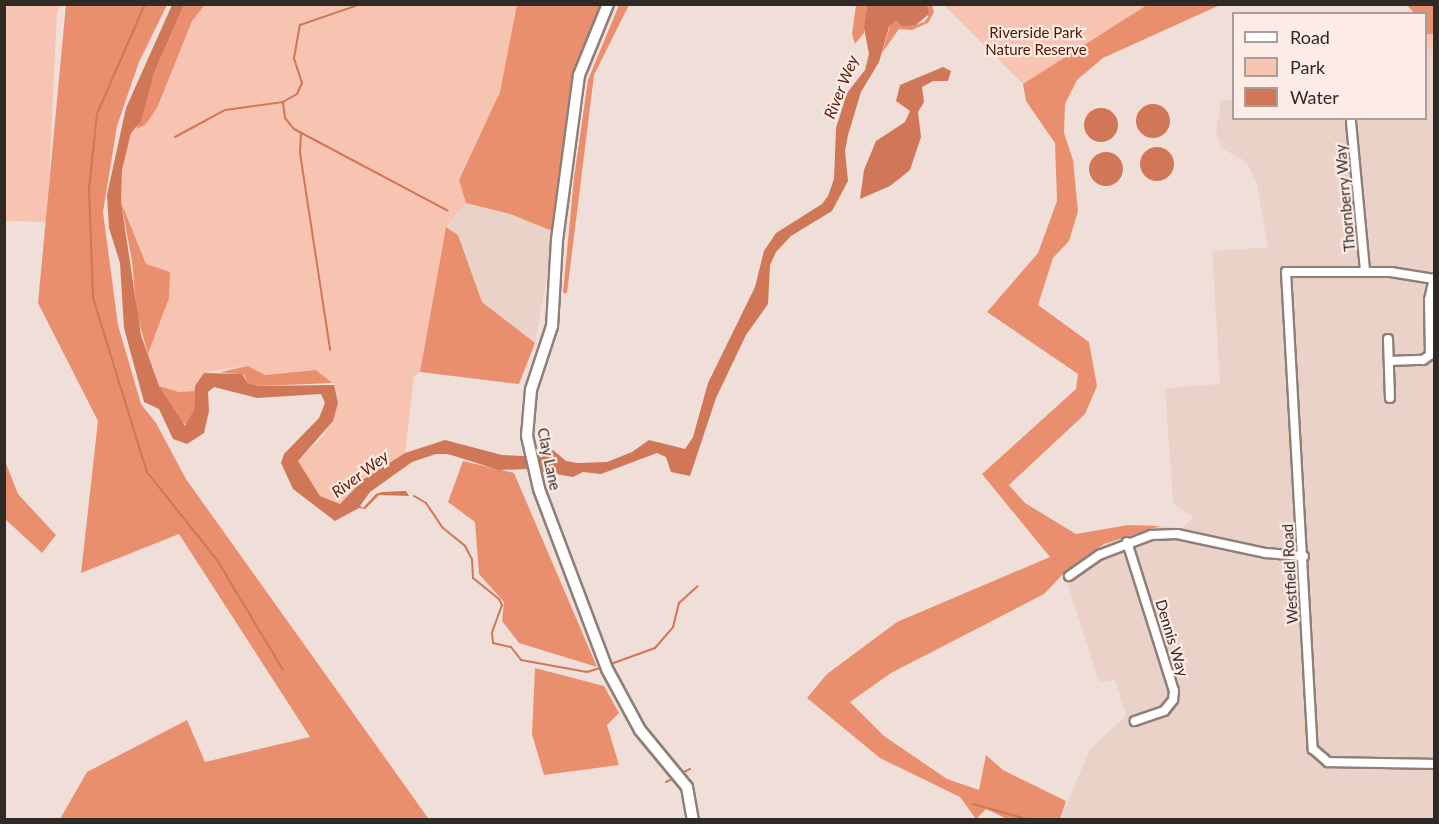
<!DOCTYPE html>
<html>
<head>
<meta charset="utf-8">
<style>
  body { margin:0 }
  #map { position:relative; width:1439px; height:824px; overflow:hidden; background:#f0dfd9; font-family:Lato,sans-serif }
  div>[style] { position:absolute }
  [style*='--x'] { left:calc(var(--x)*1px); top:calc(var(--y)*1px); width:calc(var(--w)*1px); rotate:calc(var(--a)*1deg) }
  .built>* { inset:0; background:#ebd2c9 }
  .green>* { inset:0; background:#f7c4b2 }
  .forest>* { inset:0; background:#ea8f6e }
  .water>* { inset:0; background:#cf7757 }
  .round { border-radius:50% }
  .stream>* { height:2px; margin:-1px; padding:0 1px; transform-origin:1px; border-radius:1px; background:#cf7757 }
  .roads { filter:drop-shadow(2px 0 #8e7f79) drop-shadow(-2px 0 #8e7f79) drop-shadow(0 2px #8e7f79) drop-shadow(0 -2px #8e7f79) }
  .minor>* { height:8px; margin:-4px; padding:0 4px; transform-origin:4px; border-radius:4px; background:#fff }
  .tertiary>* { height:10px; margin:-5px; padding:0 5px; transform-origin:5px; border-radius:5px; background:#fff }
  span { translate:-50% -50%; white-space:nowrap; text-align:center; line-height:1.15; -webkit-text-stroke:4.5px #fdece6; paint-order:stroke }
  .park-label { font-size:15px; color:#4e1600 }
  .street-label { font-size:15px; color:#302a27 }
  .water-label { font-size:16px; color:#5b220b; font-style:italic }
  .frame { position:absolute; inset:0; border:6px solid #302a27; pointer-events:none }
  .legend { position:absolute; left:1232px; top:12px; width:195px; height:108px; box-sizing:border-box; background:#fdece6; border:2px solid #ab9e9a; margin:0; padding:8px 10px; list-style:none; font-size:18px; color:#302a27 }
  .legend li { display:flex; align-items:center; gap:12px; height:30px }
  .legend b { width:30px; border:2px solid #ab9e9a }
</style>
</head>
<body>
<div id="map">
  <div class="built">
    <div style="clip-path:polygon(1426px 47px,1434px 52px,1434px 819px,1060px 820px,1090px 749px,1126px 716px,1115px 680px,1099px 682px,1064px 573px,1104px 544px,1136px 531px,1160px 526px,1183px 528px,1193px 517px,1173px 504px,1165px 388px,1220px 384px,1212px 251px,1268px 247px,1257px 185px,1247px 162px,1221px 148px,1216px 132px,1221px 101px,1233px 99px,1234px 118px,1426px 118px)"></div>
    <div style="clip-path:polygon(466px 203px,510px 214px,555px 232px,535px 343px,482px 302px,458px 235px,446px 227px)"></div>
  </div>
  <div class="green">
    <div style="clip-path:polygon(5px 5px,61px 5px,57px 12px,47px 222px,5px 221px)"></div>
    <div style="clip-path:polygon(205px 5px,518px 5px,500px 92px,459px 180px,466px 203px,446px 227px,420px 372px,414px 377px,405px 453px,364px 479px,340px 504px,320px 496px,298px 461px,325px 434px,338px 403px,334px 385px,316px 370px,265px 375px,248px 366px,211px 371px,200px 378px,195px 391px,179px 392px,159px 386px,148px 354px,169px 298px,146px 264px,121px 202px,122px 170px,132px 130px,145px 125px,192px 21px)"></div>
    <div style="clip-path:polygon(944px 5px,1168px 5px,1027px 100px,1023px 84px)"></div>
    <div style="clip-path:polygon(1426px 34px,1434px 34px,1434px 52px,1426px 47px)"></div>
  </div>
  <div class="forest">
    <div style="clip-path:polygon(66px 4px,167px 5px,139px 62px,117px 126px,103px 212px,118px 325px,141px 404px,156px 423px,186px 479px,428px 818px,434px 819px,60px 819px,87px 772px,187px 720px,205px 762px,310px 737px,179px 534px,81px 573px,98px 421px,38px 303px)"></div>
    <div style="clip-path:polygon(184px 5px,205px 5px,192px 21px,157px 108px,145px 125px,136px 129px,154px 73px)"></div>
    <div style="clip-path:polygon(517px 5px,603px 5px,574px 80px,555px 232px,510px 214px,466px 203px,459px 180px,500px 92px)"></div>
    <div style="clip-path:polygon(619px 5px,629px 5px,594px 75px,567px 293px,563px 293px,574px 178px,588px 80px)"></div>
    <div style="clip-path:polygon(856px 5px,867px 5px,864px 33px,855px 44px,852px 34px)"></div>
    <div style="clip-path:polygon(927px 5px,932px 5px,934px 12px,928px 23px,912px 30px,899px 29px,882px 53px,891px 23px,895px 20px,916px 25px,924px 22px,928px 17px)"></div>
    <div style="clip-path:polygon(1147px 5px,1220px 5px,1103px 58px,1077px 80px,1065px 104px,1064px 133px,1073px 160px,1078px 211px,1069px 241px,1053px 258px,1038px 305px,1089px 342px,1097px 386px,1085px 414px,1009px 485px,1025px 503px,1076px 534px,1128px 525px,1160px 526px,1104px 544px,1064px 573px,1044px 594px,891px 673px,850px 702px,884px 736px,947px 779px,979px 790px,986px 755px,1003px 770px,1066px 801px,1060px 819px,1007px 819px,986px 809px,976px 819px,960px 797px,880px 758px,807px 698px,827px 674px,897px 622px,1050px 557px,982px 474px,1076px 389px,1078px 374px,987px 312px,1038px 253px,1057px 201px,1055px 143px,1026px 101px,1023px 84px)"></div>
    <div style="clip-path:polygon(1407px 5px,1434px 5px,1434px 34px,1426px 34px,1426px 14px,1414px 13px)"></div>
    <div style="clip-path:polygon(121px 202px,146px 264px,170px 272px,169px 298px,148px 354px,137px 315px,132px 261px)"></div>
    <div style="clip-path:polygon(446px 227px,458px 235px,482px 302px,535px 343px,519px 384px,420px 372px)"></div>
    <div style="clip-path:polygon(248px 366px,265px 375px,316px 370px,332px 383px,260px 386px,248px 383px,244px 375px,220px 372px)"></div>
    <div style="clip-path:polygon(159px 386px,179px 392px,195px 391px,194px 410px,188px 425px,180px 422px)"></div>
    <div style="clip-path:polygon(5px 461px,18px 494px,56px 535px,42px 553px,5px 519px)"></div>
    <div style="clip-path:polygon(463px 461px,514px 473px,597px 667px,519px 643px,502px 621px,504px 602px,479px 574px,475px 522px,448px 502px)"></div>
    <div style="clip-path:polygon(535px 668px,604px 686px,619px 713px,607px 725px,619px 765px,544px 775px,532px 734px)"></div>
  </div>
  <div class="water">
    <div style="clip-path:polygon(172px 5px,184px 5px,154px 73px,141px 121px,131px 133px,122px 170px,121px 202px,141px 335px,159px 386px,185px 426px,194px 410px,195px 386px,204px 373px,242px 374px,248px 383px,260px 386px,334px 385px,338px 403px,333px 421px,298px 461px,320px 496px,340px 504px,364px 479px,405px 453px,445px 440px,502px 455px,542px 457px,553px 450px,566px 461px,577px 463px,607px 462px,632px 452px,649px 440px,685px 449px,693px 437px,708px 383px,755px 287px,764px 251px,776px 233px,822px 204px,828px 196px,834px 179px,836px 128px,847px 93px,865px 70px,869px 54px,864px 28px,867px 5px,927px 5px,929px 14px,916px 25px,902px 26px,896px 20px,889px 27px,879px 62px,861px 92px,848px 135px,845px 151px,848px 181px,832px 211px,791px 236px,776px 252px,770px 265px,768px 304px,746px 335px,716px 398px,690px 476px,671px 472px,666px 457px,657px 453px,601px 474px,583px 472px,573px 477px,527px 469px,499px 470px,448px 454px,436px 454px,412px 462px,370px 492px,360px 506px,363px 508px,376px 494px,382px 492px,406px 491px,409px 496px,379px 495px,365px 509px,359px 508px,335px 521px,293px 489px,281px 463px,284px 454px,319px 418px,325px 403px,321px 394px,257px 398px,214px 387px,208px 392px,209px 411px,204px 433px,187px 444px,173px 439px,159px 409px,144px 402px,124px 328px,120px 263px,109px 228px,107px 195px,126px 108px)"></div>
    <div style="clip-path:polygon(943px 67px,951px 71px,948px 81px,933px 81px,922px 87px,924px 102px,918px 112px,921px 137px,910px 170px,890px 186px,860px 199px,864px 170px,876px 141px,905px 122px,910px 111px,896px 101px,900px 85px)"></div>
    <div class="round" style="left:1136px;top:104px;width:34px;height:34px"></div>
    <div class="round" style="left:1084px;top:108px;width:34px;height:34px"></div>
    <div class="round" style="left:1140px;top:147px;width:34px;height:34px"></div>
    <div class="round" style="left:1089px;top:152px;width:34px;height:34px"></div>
  </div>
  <div class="stream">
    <div style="--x:145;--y:4;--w:120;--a:113.6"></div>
    <div style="--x:97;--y:114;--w:75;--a:96.1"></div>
    <div style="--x:89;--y:189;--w:109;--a:87.9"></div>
    <div style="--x:93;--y:298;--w:182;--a:72.8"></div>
    <div style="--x:147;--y:472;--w:112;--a:51.5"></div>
    <div style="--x:217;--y:560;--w:128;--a:59"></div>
    <div style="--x:283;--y:103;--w:15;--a:82"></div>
    <div style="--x:285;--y:118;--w:14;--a:51"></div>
    <div style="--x:294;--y:129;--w:174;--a:28"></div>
    <div style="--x:301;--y:133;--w:20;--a:93"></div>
    <div style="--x:300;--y:153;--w:199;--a:81.3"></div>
    <div style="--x:175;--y:137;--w:57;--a:-28.4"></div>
    <div style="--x:225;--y:110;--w:59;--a:-7.9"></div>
    <div style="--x:283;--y:102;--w:16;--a:-30"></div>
    <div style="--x:297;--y:94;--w:12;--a:-66"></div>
    <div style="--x:302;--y:83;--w:26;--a:-108"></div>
    <div style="--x:294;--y:58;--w:34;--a:-80"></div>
    <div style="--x:300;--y:25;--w:65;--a:-19"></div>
    <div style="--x:414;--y:496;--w:14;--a:30"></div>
    <div style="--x:426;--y:503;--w:30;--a:56"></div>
    <div style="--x:443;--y:528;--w:28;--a:39"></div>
    <div style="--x:465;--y:546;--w:15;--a:62"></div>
    <div style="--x:472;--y:559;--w:19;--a:87"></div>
    <div style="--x:473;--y:578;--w:33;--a:39"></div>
    <div style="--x:499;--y:599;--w:7;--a:63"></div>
    <div style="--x:502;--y:605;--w:30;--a:110"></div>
    <div style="--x:492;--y:633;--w:10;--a:84"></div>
    <div style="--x:493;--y:643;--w:18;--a:13"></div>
    <div style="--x:511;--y:647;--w:16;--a:52"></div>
    <div style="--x:521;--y:660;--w:67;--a:10.3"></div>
    <div style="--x:587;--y:672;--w:17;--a:-17"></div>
    <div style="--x:608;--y:665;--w:50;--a:-19.9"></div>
    <div style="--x:655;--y:648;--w:28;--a:-49"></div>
    <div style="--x:673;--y:627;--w:25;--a:-76"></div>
    <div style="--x:679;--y:603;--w:25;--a:-42"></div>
    <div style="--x:682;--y:773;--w:9;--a:-27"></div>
    <div style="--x:666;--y:782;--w:9;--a:-27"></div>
    <div style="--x:973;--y:804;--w:59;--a:15.7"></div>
  </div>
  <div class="roads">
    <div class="minor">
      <div style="--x:1351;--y:122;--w:150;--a:84.6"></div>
      <div style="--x:1434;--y:279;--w:44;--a:-170.8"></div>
      <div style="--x:1391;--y:272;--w:105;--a:180"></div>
      <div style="--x:1286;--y:272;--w:478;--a:86.8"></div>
      <div style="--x:1313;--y:749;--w:20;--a:41"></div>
      <div style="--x:1328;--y:762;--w:106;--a:1.1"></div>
      <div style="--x:1388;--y:339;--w:59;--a:88.1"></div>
      <div style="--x:1389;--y:361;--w:34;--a:-2"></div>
      <div style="--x:1423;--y:360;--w:9;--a:-36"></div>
      <div style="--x:1430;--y:355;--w:55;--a:-91"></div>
      <div style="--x:1429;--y:300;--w:22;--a:-77"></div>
      <div style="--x:1127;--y:542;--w:156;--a:72.5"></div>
      <div style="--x:1174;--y:691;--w:9;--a:96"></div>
      <div style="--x:1173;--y:700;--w:14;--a:129"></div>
      <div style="--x:1164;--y:711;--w:31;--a:161"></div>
      <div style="--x:1069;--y:576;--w:37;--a:-35"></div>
      <div style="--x:1099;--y:555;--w:56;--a:-21"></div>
      <div style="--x:1151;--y:535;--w:26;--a:-2"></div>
      <div style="--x:1177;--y:534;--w:91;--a:12.1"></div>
      <div style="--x:1266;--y:553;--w:38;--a:5"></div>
    </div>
    <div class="tertiary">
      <div style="--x:608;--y:4;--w:77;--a:112.2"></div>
      <div style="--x:579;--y:75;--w:166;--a:97.6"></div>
      <div style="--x:557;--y:240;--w:86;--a:93.3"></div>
      <div style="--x:552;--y:326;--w:67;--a:108.2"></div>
      <div style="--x:531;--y:390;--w:46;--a:95"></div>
      <div style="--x:527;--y:436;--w:54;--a:77.2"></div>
      <div style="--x:539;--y:489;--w:192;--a:69.3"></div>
      <div style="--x:607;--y:669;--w:69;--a:61.6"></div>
      <div style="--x:640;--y:730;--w:74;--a:50.5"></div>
      <div style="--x:687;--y:787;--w:34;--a:80"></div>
    </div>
  </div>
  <div class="park-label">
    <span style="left:1036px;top:41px">Riverside Park<br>Nature Reserve</span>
  </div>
  <div class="street-label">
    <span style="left:1345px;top:198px;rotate:-95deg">Thornberry Way</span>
    <span style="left:549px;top:459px;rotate:78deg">Clay Lane</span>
    <span style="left:1290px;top:574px;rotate:-93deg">Westfield Road</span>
    <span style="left:1172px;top:638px;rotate:73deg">Dennis Way</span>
  </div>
  <div class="water-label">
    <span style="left:841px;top:87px;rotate:-68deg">River Wey</span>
    <span style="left:360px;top:474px;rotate:-37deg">River Wey</span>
  </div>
  <div class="frame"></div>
  <ul class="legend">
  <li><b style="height:8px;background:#fff"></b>Road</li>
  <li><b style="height:16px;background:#f7c4b2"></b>Park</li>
  <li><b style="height:16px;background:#cf7757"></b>Water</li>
  </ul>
</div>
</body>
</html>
